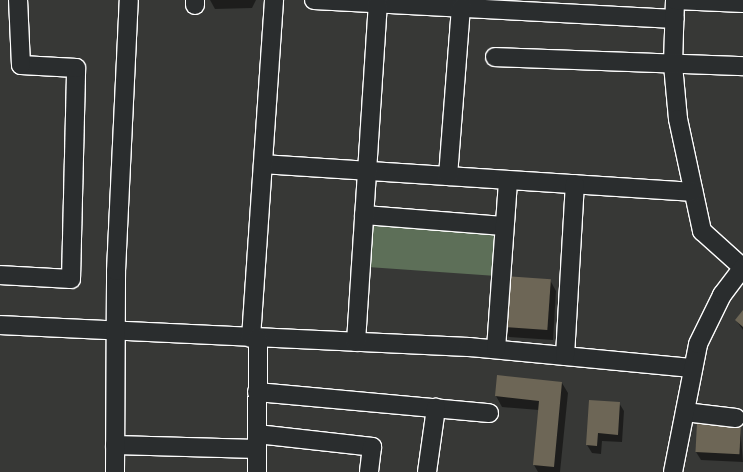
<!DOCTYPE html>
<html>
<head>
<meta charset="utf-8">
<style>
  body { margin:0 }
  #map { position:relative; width:743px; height:472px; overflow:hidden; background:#373836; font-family:Kalam,sans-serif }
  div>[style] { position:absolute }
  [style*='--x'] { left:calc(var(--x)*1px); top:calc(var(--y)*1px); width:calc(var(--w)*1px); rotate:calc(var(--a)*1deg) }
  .green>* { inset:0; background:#5d6f58; transform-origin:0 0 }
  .shadow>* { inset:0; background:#0007 }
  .building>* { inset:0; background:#6d6656; transform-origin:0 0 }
  .roads { filter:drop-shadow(1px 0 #fff) drop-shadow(-1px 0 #fff) drop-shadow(0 1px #fff) drop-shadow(0 -1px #fff) }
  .minor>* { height:18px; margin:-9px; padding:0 9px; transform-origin:9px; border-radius:9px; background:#2a2d2e }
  span { translate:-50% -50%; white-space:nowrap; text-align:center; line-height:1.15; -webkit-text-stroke:3.5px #2a2d2e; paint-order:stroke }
</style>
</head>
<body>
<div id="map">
  <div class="green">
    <div style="left:371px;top:220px;width:129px;height:47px;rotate:4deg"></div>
  </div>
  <div class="shadow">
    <div style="clip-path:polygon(210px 0,256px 0,252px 8px,215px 9px)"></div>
    <div style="clip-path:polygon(550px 280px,556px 291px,553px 340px,509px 337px,503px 327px)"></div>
    <div style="clip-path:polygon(743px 312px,743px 330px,736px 320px)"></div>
    <div style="clip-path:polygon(498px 376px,562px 383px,568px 393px,560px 472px,538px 472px,534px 465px,539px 410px,502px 407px,496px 396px)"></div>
    <div style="clip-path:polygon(619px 403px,624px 411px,622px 442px,602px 441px,601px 454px,592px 453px,587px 445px)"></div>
    <div style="clip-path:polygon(740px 426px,743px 462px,701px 460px,696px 452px)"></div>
  </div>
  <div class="building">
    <div style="left:505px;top:276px;width:46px;height:51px;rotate:4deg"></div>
    <div style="clip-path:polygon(743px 310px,743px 327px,735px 320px)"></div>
    <div style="clip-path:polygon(497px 375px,562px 382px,554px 467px,533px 465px,539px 401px,495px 396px)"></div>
    <div style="clip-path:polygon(589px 400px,620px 402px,618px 435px,598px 433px,597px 446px,586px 445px)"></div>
    <div style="left:697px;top:423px;width:44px;height:29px;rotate:3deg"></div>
  </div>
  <div class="roads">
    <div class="minor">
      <div style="--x:314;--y:0;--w:361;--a:3"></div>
      <div style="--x:675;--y:0;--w:65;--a:91.8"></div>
      <div style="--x:673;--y:65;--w:54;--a:84.7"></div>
      <div style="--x:678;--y:119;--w:115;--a:77.9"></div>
      <div style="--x:702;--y:231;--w:54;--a:42"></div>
      <div style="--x:675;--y:0;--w:68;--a:2.5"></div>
      <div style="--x:195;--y:5;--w:5;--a:-90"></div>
      <div style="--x:495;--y:57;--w:248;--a:2.1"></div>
      <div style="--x:263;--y:164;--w:431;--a:3.7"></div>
      <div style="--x:448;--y:176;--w:169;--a:-85.6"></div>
      <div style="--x:364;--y:215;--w:140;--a:4.5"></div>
      <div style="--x:0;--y:275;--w:71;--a:3.2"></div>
      <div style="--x:71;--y:279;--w:211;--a:-88.6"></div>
      <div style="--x:76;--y:68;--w:55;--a:-176.9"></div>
      <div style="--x:21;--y:65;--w:65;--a:-92.6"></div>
      <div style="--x:0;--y:325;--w:470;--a:2.7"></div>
      <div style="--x:469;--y:347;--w:225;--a:5.4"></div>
      <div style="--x:251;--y:338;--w:339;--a:-86.1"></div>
      <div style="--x:356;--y:342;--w:340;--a:-86.3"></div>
      <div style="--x:496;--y:349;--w:169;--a:-85.9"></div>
      <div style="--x:565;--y:356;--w:172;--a:-86.7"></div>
      <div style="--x:257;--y:392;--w:233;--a:5.2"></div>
      <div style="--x:685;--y:412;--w:51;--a:6.7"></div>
      <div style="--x:257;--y:434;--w:116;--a:6.4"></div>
      <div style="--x:372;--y:447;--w:25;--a:97"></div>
      <div style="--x:115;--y:445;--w:142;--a:1.6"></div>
      <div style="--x:115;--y:472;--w:201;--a:-89.7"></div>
      <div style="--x:116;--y:271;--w:271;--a:-87.3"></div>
      <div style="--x:257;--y:472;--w:134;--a:-89.6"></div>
      <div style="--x:427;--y:472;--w:65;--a:-82"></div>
      <div style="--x:673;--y:472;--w:130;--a:-78.9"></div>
      <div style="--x:698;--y:344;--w:55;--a:-63.9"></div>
      <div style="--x:722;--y:295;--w:35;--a:-53"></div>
    </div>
  </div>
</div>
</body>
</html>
